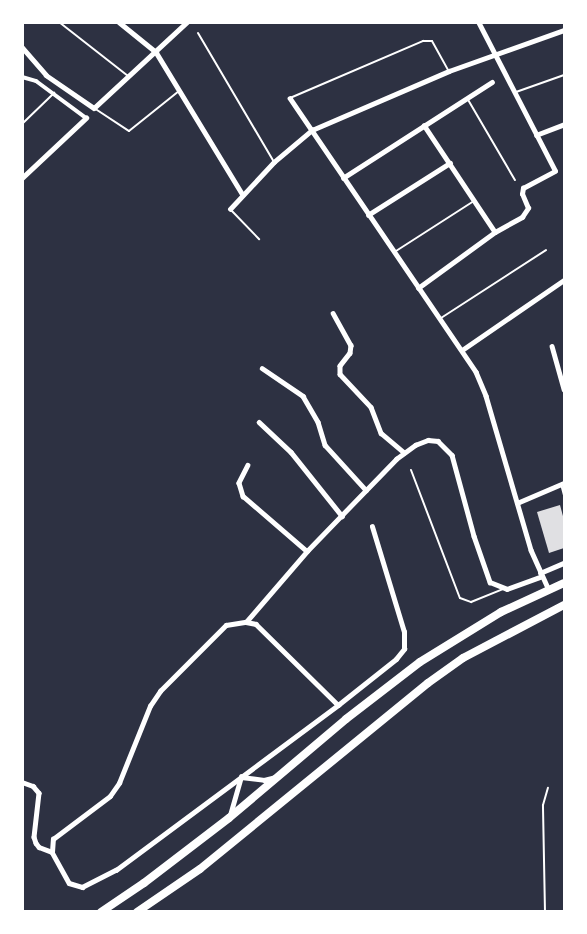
<!DOCTYPE html>
<html>
<head>
<meta charset="utf-8">
<style>
  body { margin:0 }
  #map { position:relative; width:587px; height:934px; overflow:hidden; background:#2d3142; font-family:"DM Sans",sans-serif }
  div>[style] { position:absolute }
  [style*='--x'] { left:calc(var(--x)*1px); top:calc(var(--y)*1px); width:calc(var(--w)*1px); rotate:calc(var(--a)*1deg) }
  .building>* { inset:0; background:#e0e0e3 }
  .service>* { height:2px; margin:-1px; padding:0 1px; transform-origin:1px; border-radius:1px; background:#fff }
  .pedestrian>* { height:4px; margin:-2px; padding:0 2px; transform-origin:2px; border-radius:2px; background:#fff }
  .minor>* { height:4.5px; margin:-2.25px; padding:0 2.25px; transform-origin:2.25px; border-radius:2.25px; background:#fff }
  .trunk>* { height:8px; margin:-4px; padding:0 4px; transform-origin:4px; border-radius:4px; background:#fff }
  span { translate:-50% -50%; white-space:nowrap; text-align:center; line-height:1.15; -webkit-text-stroke:6px #fff; paint-order:stroke }
  .frame { position:absolute; inset:0; border:24px solid #fff; pointer-events:none }
</style>
</head>
<body>
<div id="map">
  <div class="building">
    <div style="clip-path:polygon(560px 505px,564px 520px,564px 548px,549px 553px,537px 512px)"></div>
  </div>
  <div class="service">
    <div style="--x:59;--y:22;--w:88;--a:38"></div>
    <div style="--x:198;--y:33;--w:150;--a:59.5"></div>
    <div style="--x:516;--y:92;--w:51;--a:-19.5"></div>
    <div style="--x:290;--y:98;--w:145;--a:-23.2"></div>
    <div style="--x:423;--y:41;--w:9;--a:0"></div>
    <div style="--x:432;--y:41;--w:33;--a:61"></div>
    <div style="--x:467;--y:98;--w:95;--a:59.7"></div>
    <div style="--x:94;--y:108;--w:42;--a:33.3"></div>
    <div style="--x:129;--y:131;--w:64;--a:-38.7"></div>
    <div style="--x:22;--y:124;--w:45;--a:-44.1"></div>
    <div style="--x:230;--y:209;--w:42;--a:46"></div>
    <div style="--x:396;--y:251;--w:93;--a:-32.7"></div>
    <div style="--x:441;--y:318;--w:125;--a:-32.9"></div>
    <div style="--x:411;--y:470;--w:137;--a:69.1"></div>
    <div style="--x:460;--y:598;--w:12;--a:20"></div>
    <div style="--x:471;--y:602;--w:35;--a:-22"></div>
    <div style="--x:561;--y:484;--w:11;--a:75"></div>
    <div style="--x:545;--y:912;--w:107;--a:-91.1"></div>
    <div style="--x:543;--y:805;--w:18;--a:-74"></div>
  </div>
  <div class="pedestrian">
    <div style="--x:22;--y:77;--w:15;--a:16"></div>
    <div style="--x:36;--y:81;--w:62;--a:36.5"></div>
  </div>
  <div class="minor">
    <div style="--x:119;--y:22;--w:48;--a:39"></div>
    <div style="--x:156;--y:52;--w:167;--a:58.7"></div>
    <div style="--x:22;--y:47;--w:37;--a:49"></div>
    <div style="--x:46;--y:75;--w:58;--a:34.5"></div>
    <div style="--x:94;--y:108;--w:127;--a:-42.8"></div>
    <div style="--x:290;--y:98;--w:331;--a:55.8"></div>
    <div style="--x:476;--y:372;--w:26;--a:67"></div>
    <div style="--x:486;--y:396;--w:160;--a:73.7"></div>
    <div style="--x:531;--y:550;--w:44;--a:65.8"></div>
    <div style="--x:424;--y:125;--w:128;--a:56.4"></div>
    <div style="--x:536;--y:135;--w:30;--a:-21"></div>
    <div style="--x:22;--y:178;--w:88;--a:-43.2"></div>
    <div style="--x:343;--y:178;--w:177;--a:-32.8"></div>
    <div style="--x:230;--y:209;--w:64;--a:-46.9"></div>
    <div style="--x:274;--y:162;--w:50;--a:-40.1"></div>
    <div style="--x:312;--y:130;--w:149;--a:-23.3"></div>
    <div style="--x:449;--y:71;--w:122;--a:-19.6"></div>
    <div style="--x:368;--y:215;--w:97;--a:-32.4"></div>
    <div style="--x:418;--y:288;--w:95;--a:-36"></div>
    <div style="--x:495;--y:232;--w:31;--a:-29"></div>
    <div style="--x:522;--y:217;--w:11;--a:-56"></div>
    <div style="--x:528;--y:208;--w:15;--a:-113"></div>
    <div style="--x:522;--y:194;--w:6;--a:-81"></div>
    <div style="--x:523;--y:188;--w:36;--a:-28"></div>
    <div style="--x:555;--y:171;--w:168;--a:-117.3"></div>
    <div style="--x:333;--y:313;--w:37;--a:61"></div>
    <div style="--x:351;--y:345;--w:8;--a:97"></div>
    <div style="--x:350;--y:353;--w:16;--a:128"></div>
    <div style="--x:340;--y:366;--w:8;--a:90"></div>
    <div style="--x:340;--y:374;--w:45;--a:46.8"></div>
    <div style="--x:371;--y:407;--w:28;--a:69"></div>
    <div style="--x:381;--y:433;--w:30;--a:40"></div>
    <div style="--x:552;--y:346;--w:45;--a:74.4"></div>
    <div style="--x:462;--y:350;--w:124;--a:-34.5"></div>
    <div style="--x:262;--y:368;--w:50;--a:34.3"></div>
    <div style="--x:303;--y:396;--w:30;--a:60"></div>
    <div style="--x:318;--y:422;--w:24;--a:73"></div>
    <div style="--x:325;--y:445;--w:61;--a:47.7"></div>
    <div style="--x:259;--y:422;--w:44;--a:43.2"></div>
    <div style="--x:291;--y:452;--w:82;--a:51.4"></div>
    <div style="--x:248;--y:465;--w:20;--a:117"></div>
    <div style="--x:239;--y:483;--w:14;--a:73"></div>
    <div style="--x:243;--y:496;--w:84;--a:40.7"></div>
    <div style="--x:517;--y:503;--w:51;--a:-23.1"></div>
    <div style="--x:540;--y:573;--w:26;--a:-23"></div>
    <div style="--x:246;--y:622;--w:94;--a:-49.3"></div>
    <div style="--x:307;--y:551;--w:128;--a:-45.9"></div>
    <div style="--x:396;--y:459;--w:24;--a:-36"></div>
    <div style="--x:415;--y:445;--w:14;--a:-21"></div>
    <div style="--x:428;--y:440;--w:10;--a:6"></div>
    <div style="--x:438;--y:441;--w:20;--a:45"></div>
    <div style="--x:452;--y:455;--w:84;--a:74.8"></div>
    <div style="--x:474;--y:536;--w:49;--a:70.8"></div>
    <div style="--x:490;--y:582;--w:18;--a:22"></div>
    <div style="--x:507;--y:589;--w:37;--a:-20"></div>
    <div style="--x:22;--y:782;--w:12;--a:20"></div>
    <div style="--x:33;--y:786;--w:9;--a:49"></div>
    <div style="--x:39;--y:793;--w:44;--a:96.5"></div>
    <div style="--x:34;--y:837;--w:6;--a:72"></div>
    <div style="--x:36;--y:843;--w:5;--a:53"></div>
    <div style="--x:39;--y:847;--w:14;--a:21"></div>
    <div style="--x:52;--y:852;--w:35;--a:61"></div>
    <div style="--x:69;--y:883;--w:14;--a:17"></div>
    <div style="--x:82;--y:887;--w:38;--a:-27"></div>
    <div style="--x:116;--y:870;--w:277;--a:-36.6"></div>
    <div style="--x:338;--y:705;--w:74;--a:-38.4"></div>
    <div style="--x:396;--y:659;--w:13;--a:-51"></div>
    <div style="--x:404;--y:649;--w:17;--a:-90"></div>
    <div style="--x:404;--y:632;--w:110;--a:-106.9"></div>
    <div style="--x:230;--y:815;--w:40;--a:-74"></div>
    <div style="--x:241;--y:777;--w:23;--a:7"></div>
    <div style="--x:264;--y:780;--w:12;--a:-14"></div>
    <div style="--x:52;--y:852;--w:13;--a:-86"></div>
    <div style="--x:53;--y:839;--w:71;--a:-37"></div>
    <div style="--x:110;--y:796;--w:16;--a:-55"></div>
    <div style="--x:119;--y:783;--w:83;--a:-68.1"></div>
    <div style="--x:150;--y:706;--w:18;--a:-56"></div>
    <div style="--x:160;--y:691;--w:93;--a:-45"></div>
    <div style="--x:226;--y:625;--w:20;--a:-9"></div>
    <div style="--x:246;--y:622;--w:10;--a:11"></div>
    <div style="--x:256;--y:624;--w:115;--a:44.6"></div>
  </div>
  <div class="trunk">
    <div style="--x:101;--y:912;--w:52;--a:-34"></div>
    <div style="--x:144;--y:883;--w:107;--a:-37.4"></div>
    <div style="--x:229;--y:818;--w:153;--a:-40.2"></div>
    <div style="--x:346;--y:719;--w:93;--a:-37.6"></div>
    <div style="--x:420;--y:662;--w:95;--a:-31.7"></div>
    <div style="--x:501;--y:612;--w:69;--a:-24.7"></div>
    <div style="--x:137;--y:912;--w:76;--a:-34.3"></div>
    <div style="--x:200;--y:869;--w:294;--a:-39.2"></div>
    <div style="--x:428;--y:683;--w:43;--a:-35.5"></div>
    <div style="--x:463;--y:658;--w:114;--a:-27.7"></div>
  </div>
  <div class="frame"></div>
</div>
</body>
</html>
